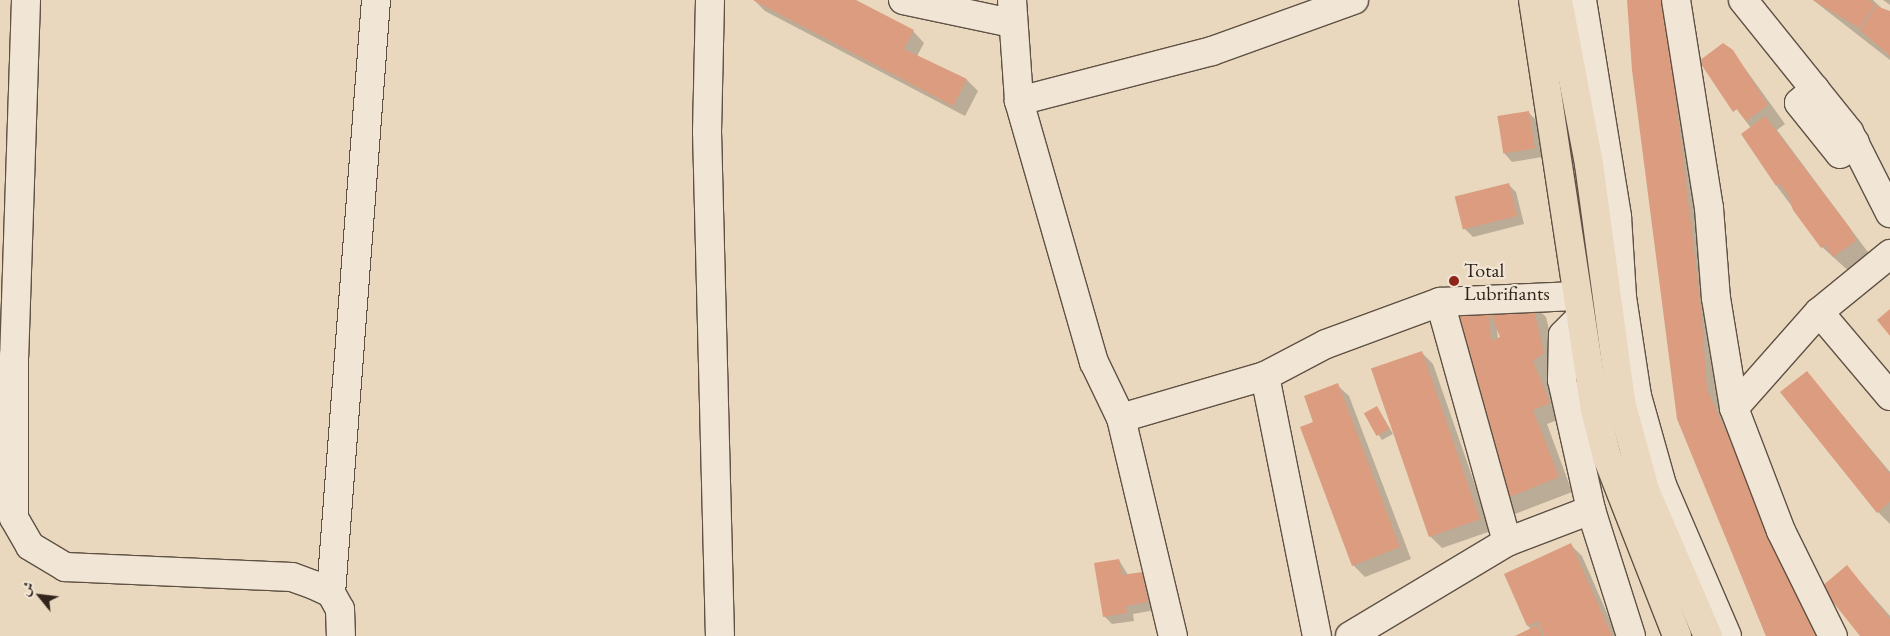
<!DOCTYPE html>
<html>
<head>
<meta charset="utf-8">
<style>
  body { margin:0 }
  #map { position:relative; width:1890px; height:636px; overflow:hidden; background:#ead8be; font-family:"EB Garamond",Amiri,serif }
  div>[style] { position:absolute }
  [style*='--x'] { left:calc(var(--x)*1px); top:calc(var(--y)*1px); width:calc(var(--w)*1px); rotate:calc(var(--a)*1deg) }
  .shadow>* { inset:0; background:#0003 }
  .building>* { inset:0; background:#db9c7f; transform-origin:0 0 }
  .roads { filter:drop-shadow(1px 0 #5f5144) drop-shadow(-1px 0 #5f5144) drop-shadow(0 1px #5f5144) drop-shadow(0 -1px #5f5144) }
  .minor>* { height:28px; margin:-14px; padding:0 14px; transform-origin:14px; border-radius:14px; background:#f1e6d5 }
  .major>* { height:28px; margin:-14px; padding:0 14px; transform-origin:14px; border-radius:14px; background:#ead8be }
  .dots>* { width:14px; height:14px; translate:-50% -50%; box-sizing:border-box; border:2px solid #f1e6d5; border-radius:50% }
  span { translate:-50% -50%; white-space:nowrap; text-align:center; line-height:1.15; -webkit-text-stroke:4.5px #f1e6d5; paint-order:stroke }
  .poi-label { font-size:20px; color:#31241c }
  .left { translate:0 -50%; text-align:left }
  .north { position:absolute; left:15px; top:571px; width:50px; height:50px; -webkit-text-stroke:4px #f1e6d5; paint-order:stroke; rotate:299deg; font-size:14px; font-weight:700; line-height:20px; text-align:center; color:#31241c }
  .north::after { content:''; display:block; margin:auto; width:18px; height:22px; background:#31241c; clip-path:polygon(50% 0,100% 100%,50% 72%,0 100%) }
</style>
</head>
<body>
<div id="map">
  <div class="shadow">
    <div style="clip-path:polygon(754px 0,853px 0,913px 31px,924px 43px,916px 58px,967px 80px,978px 91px,965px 116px,765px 11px)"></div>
    <div style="clip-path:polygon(1628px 0,1680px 0,1719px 328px,1830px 636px,1766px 636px,1678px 419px)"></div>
    <div style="clip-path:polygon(1813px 0,1873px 0,1890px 16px,1890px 60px)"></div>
    <div style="clip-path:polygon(1883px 0,1890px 0,1890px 5px)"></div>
    <div style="clip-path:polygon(1700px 61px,1741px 63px,1785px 124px,1777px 130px,1873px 259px,1852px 274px,1822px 247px,1776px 185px,1751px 128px)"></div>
    <div style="clip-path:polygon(1528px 112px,1536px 120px,1542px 157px,1512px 162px,1505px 154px,1498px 117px)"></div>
    <div style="clip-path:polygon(1508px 184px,1516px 192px,1524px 224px,1473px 237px,1465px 229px)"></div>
    <div style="clip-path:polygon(evenodd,1531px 302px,1546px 317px,1558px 367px,1547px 376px,1563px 418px,1547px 424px,1572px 492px,1515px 514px,1501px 500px,1449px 306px,1531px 302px,1497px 327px,1502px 338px,1498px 340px,1497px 327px)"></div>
    <div style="clip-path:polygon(1422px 353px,1433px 364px,1491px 531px,1442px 548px,1430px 536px)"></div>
    <div style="clip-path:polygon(1807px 373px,1890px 472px,1890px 524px,1878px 512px)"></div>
    <div style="clip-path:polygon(1337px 385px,1349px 396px,1411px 559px,1365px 577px,1353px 565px,1315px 423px)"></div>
    <div style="clip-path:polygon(1380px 412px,1393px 434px,1382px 440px,1365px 415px)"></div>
    <div style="clip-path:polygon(1571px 545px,1582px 556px,1617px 636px,1517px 636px,1531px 629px,1528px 626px)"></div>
    <div style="clip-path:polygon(1119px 560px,1128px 575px,1142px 573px,1150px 581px,1155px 610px,1133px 614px,1134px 621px,1112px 624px,1104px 616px)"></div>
    <div style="clip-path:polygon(1847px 567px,1890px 616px,1890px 636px,1862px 636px)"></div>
  </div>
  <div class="building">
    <div style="clip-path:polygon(753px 0,856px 0,914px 30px,904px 49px,967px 79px,953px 106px)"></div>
    <div style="clip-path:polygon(1627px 0,1664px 0,1701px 309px,1707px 389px,1818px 636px,1766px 636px,1677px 419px,1632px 70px)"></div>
    <div style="clip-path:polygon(1813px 0,1869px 0,1875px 5px,1859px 28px)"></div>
    <div style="clip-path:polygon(1876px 6px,1890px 11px,1890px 56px,1860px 30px)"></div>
    <div style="clip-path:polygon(1723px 43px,1733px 50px,1768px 105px,1746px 121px,1737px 109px,1733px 112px,1699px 61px)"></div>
    <div style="left:1529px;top:111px;width:38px;height:32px;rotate:81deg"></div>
    <div style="clip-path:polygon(1765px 116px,1850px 228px,1856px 241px,1833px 257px,1825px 245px,1821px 248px,1793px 210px,1788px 195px,1779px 183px,1776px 186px,1741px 134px)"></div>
    <div style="left:1509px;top:183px;width:34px;height:56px;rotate:76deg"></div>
    <div style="clip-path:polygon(1488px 301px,1491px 341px,1500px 337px,1490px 311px,1532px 301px,1544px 353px,1533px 361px,1550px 403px,1533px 410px,1559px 477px,1500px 501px,1444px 360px,1473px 348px,1451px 350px,1448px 305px)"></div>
    <div style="clip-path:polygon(1890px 309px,1890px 336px,1877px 320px)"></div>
    <div style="left:1422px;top:351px;width:178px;height:54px;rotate:71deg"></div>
    <div style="clip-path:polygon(1807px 371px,1890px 474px,1890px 502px,1877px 513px,1780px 392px)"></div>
    <div style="clip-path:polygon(1338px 383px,1400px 547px,1352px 566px,1300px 427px,1313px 422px,1304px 396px)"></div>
    <div style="left:1377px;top:406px;width:26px;height:15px;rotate:61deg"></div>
    <div style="clip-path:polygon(1571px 543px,1612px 636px,1544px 636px,1538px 621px,1527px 626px,1504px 574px)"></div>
    <div style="clip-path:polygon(1119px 559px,1122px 575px,1142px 572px,1148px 602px,1126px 606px,1127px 613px,1103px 617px,1094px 563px)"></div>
    <div style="clip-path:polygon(1847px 565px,1890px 619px,1890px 636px,1860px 636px,1821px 587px)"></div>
    <div style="clip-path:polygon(1537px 625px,1542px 636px,1515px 636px)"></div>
  </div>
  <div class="roads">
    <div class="minor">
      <div style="--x:26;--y:0;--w:356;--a:91.9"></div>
      <div style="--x:14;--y:356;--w:162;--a:90"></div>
      <div style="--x:14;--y:518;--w:32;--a:60"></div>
      <div style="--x:30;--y:546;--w:41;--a:31"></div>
      <div style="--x:65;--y:567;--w:227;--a:2.5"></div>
      <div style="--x:292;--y:577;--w:23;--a:20"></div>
      <div style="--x:314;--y:585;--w:19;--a:25"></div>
      <div style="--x:331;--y:593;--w:18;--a:61"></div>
      <div style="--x:340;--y:609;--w:27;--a:88"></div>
      <div style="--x:710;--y:0;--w:131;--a:91.3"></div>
      <div style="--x:707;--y:131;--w:505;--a:88.53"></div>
      <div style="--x:903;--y:0;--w:110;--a:12"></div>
      <div style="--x:1012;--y:0;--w:101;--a:86"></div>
      <div style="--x:1019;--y:101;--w:272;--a:74"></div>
      <div style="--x:1094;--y:362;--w:62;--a:64.3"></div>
      <div style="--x:1121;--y:418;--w:224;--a:76.6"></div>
      <div style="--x:1582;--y:0;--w:220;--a:80.8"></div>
      <div style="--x:1617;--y:217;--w:80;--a:86.4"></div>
      <div style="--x:1622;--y:297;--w:100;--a:81.4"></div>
      <div style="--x:1637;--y:396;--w:92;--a:74.3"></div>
      <div style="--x:1662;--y:485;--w:164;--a:66.7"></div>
      <div style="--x:1676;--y:0;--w:211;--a:81"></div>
      <div style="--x:1709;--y:208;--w:90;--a:85.6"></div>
      <div style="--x:1716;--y:298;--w:111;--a:80.7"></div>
      <div style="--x:1734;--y:408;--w:132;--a:69.1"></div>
      <div style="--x:1781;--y:531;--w:117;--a:63.7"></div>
      <div style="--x:1743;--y:0;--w:169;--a:51.2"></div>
      <div style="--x:1849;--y:132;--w:91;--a:63.2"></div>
      <div style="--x:1815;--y:89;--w:21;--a:139"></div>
      <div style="--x:1799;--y:103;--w:65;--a:51.2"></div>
      <div style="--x:1840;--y:154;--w:19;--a:-39"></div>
      <div style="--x:1019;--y:101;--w:199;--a:-14.5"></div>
      <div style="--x:1212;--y:51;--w:151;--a:-19.8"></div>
      <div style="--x:1440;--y:302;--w:249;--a:74.4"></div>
      <div style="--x:1819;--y:312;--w:110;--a:49.8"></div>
      <div style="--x:1580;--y:318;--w:24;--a:135"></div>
      <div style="--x:1563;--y:335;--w:45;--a:91.3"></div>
      <div style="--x:1562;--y:380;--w:133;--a:77.4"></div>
      <div style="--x:1591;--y:510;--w:132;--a:72.4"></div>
      <div style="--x:1265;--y:376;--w:265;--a:78.7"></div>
      <div style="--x:1734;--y:408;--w:128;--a:-48.5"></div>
      <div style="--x:1819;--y:312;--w:92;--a:-39.2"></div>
      <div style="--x:1121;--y:418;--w:150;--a:-16.3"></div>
      <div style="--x:1265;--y:376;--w:69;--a:-27.7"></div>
      <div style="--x:1326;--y:344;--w:121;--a:-20.2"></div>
      <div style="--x:1440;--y:302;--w:136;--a:-2.5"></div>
      <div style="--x:331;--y:593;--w:595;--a:-85.66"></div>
      <div style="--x:1350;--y:636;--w:183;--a:-30.9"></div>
      <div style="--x:1507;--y:542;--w:90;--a:-20.9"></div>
    </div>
    <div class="major">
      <div style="--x:1533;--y:0;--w:415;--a:81.4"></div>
      <div style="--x:1595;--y:410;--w:49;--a:75.7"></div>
      <div style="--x:1607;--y:457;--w:192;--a:68.6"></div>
      <div style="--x:1558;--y:0;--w:167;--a:79.3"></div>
      <div style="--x:1589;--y:164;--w:240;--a:82.3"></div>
      <div style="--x:1621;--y:402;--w:91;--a:74.7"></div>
      <div style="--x:1645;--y:490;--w:159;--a:66.7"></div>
    </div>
  </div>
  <div class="dots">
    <div style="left:1454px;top:281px;background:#8f2418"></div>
  </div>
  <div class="poi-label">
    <span class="left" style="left:1464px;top:282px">Total<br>Lubrifiants</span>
  </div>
  <div class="north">ش</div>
</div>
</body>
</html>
